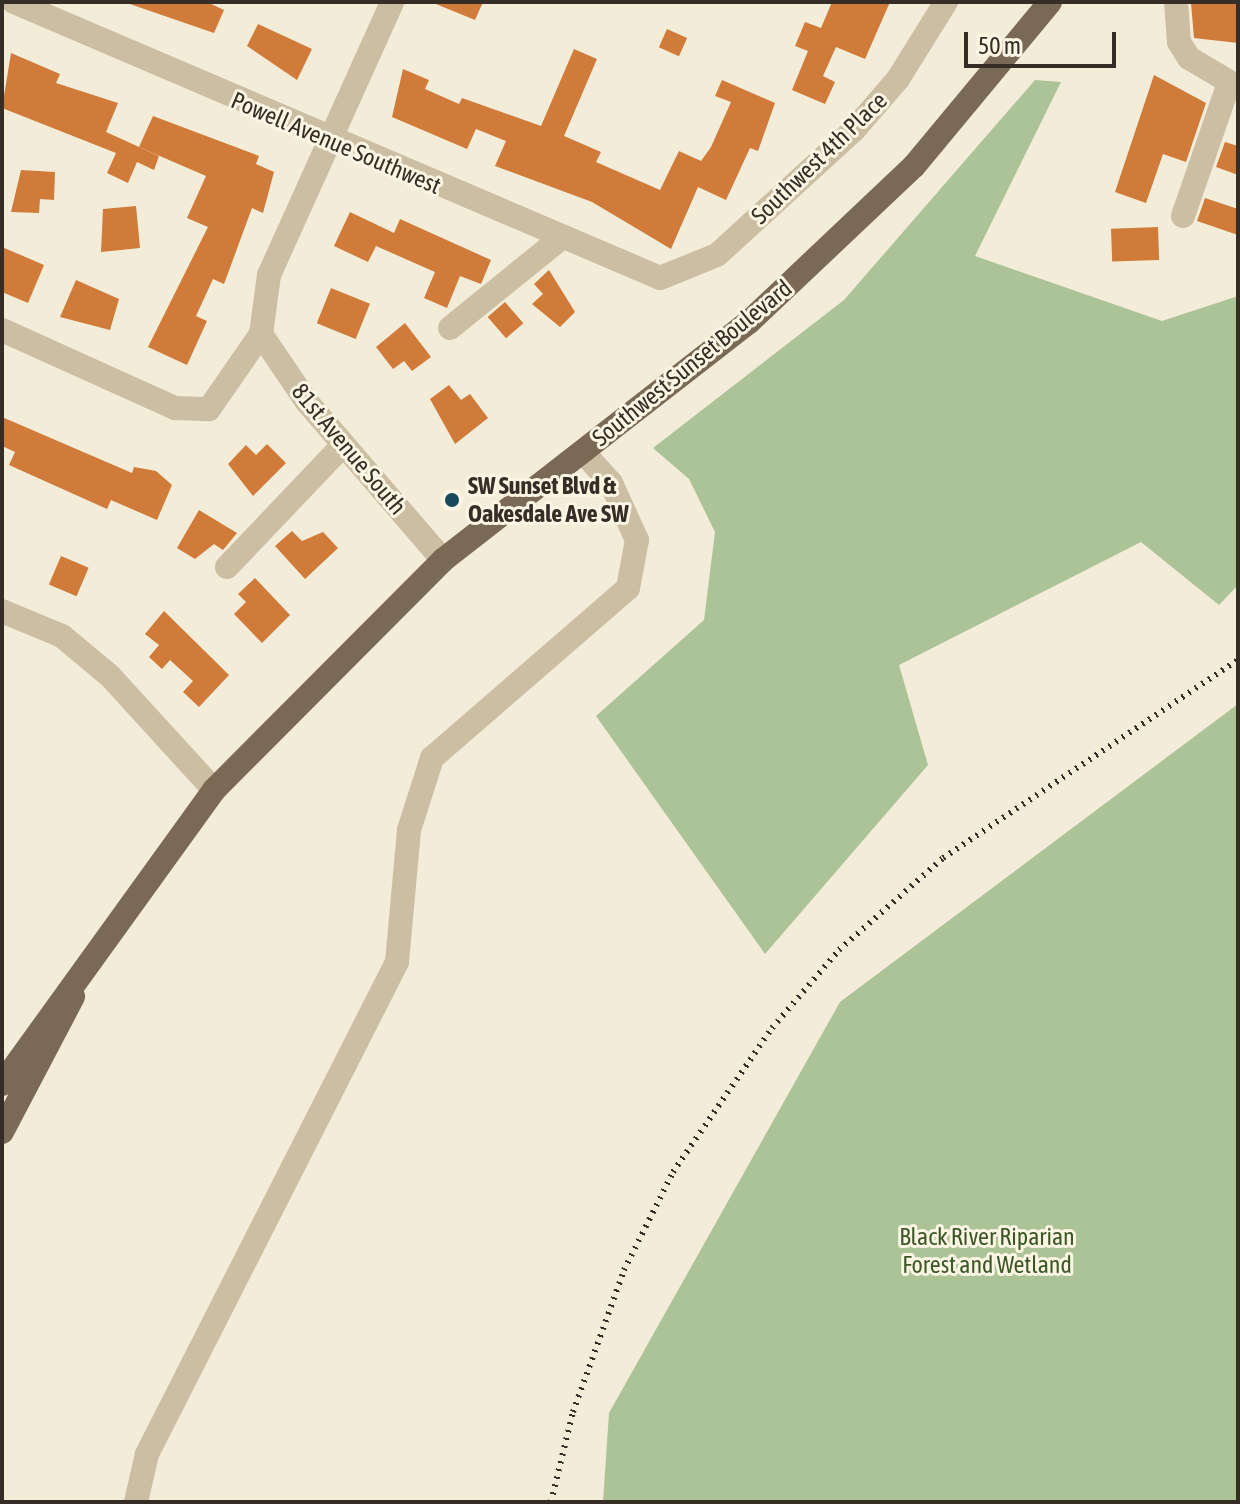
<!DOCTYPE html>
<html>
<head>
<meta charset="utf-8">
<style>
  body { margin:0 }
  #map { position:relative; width:1240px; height:1504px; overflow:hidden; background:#f3ecd8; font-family:"Asap Condensed",sans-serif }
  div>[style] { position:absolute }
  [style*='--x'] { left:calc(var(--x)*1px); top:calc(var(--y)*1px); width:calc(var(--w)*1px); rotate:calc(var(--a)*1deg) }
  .green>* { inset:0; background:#acc397 }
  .building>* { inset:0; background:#d07b39; transform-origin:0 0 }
  .minor>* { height:24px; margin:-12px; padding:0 12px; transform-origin:12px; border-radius:12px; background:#ccbea3 }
  .major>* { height:24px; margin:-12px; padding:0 12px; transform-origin:12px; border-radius:12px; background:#7a6955 }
  .rail>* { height:6px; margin-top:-3px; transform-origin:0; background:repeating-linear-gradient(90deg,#362e26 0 2px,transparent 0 8px) }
  .dots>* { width:22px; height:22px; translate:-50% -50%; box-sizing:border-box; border:4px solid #fbf5e4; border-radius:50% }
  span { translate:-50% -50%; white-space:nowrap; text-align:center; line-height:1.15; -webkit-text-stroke:6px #fbf5e4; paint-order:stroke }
  .street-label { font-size:24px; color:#362e26 }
  .poi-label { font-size:24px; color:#362e26; font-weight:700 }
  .left { translate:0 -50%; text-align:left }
  .park-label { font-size:24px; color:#3c5727 }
  .frame { position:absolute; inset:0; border:4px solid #362e26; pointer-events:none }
  .scale { position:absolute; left:964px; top:32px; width:152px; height:36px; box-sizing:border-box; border:4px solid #362e26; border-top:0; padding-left:10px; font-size:24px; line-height:28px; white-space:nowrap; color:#362e26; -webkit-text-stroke:6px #fbf5e4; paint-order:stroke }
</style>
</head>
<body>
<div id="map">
  <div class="green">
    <div style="clip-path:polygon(1035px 80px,1061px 82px,975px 256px,1162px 321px,1238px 296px,1238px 585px,1219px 605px,1141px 542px,899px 665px,928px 765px,765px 954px,596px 716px,704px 620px,715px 532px,689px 479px,653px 448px,844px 300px)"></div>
    <div style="clip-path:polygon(1238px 704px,1238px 1502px,603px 1502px,609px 1413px,840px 1002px)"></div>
  </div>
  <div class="building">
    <div style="clip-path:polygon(124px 2px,207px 2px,224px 10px,214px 33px)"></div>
    <div style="clip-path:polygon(431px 2px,483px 2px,475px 20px)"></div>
    <div style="clip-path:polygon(832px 2px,890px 2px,865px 59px,836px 47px,823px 76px,835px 82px,825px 104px,792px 90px,808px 51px,795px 46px,805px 22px,821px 28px)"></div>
    <div style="clip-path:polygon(1238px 2px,1238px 43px,1194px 38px,1191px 3px)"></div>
    <div style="clip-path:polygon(258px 24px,312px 49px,297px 80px,247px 46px)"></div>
    <div style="left:667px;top:29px;width:22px;height:20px;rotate:24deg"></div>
    <div style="clip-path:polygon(574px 49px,597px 59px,564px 136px,601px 152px,596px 162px,660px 190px,679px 151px,701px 161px,711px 147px,731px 102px,715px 96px,722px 80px,775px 103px,758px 151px,750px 148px,726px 200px,698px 187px,671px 249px,592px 202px,495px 166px,506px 141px,476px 129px,467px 149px,392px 117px,403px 69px,429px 80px,425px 89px,459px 104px,462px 98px,541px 126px)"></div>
    <div style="clip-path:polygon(11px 53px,60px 74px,56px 83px,118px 103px,106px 132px,159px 156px,154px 170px,137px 162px,128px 183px,107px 173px,116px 153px,2px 108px)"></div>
    <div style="clip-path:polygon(1154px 75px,1206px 103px,1186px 162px,1163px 154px,1146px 203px,1115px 192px)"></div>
    <div style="clip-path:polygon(153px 116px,259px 156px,256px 164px,274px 172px,263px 213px,252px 208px,224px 284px,213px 279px,196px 316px,207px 321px,187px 365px,148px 347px,208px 227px,187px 218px,206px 176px,139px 147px)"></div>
    <div style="clip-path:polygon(1225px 142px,1238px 146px,1238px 175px,1216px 167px)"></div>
    <div style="clip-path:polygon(21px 170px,55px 172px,54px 200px,40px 199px,39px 213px,11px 212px)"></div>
    <div style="clip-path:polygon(1205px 198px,1238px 209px,1238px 235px,1197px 221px)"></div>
    <div style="clip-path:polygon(136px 206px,140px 248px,101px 252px,103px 209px)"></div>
    <div style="clip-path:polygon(350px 212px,394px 233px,400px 219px,491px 260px,481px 284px,460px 276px,447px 308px,424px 298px,435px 272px,376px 246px,368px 262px,334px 246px)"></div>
    <div style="left:1158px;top:227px;width:33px;height:47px;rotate:88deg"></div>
    <div style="clip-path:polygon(2px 247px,44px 265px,28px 303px,2px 292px)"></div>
    <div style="clip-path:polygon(549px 270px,575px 312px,560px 327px,532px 304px,543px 294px,534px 284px)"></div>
    <div style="clip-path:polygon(76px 280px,119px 299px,110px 330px,60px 317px)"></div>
    <div style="left:331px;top:288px;width:42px;height:38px;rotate:22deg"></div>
    <div style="left:505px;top:302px;width:28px;height:23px;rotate:49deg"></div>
    <div style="clip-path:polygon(405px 323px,431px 357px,412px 371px,404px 361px,393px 369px,376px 347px)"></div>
    <div style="clip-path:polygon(449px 385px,461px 400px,470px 394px,488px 418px,455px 444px,430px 399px)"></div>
    <div style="clip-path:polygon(2px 417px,132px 473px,134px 467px,156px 471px,172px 485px,157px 520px,111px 500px,107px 509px,9px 465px,15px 452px,2px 446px)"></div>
    <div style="clip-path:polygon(267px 444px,286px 463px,253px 496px,228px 464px,246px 445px,256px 455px)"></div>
    <div style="clip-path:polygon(199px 510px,237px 533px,223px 550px,214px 544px,195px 559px,177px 548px)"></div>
    <div style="clip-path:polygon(292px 531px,302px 541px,323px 532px,338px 548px,305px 579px,275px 546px)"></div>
    <div style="left:61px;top:556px;width:30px;height:31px;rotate:23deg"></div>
    <div style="clip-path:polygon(255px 578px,290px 615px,262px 643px,234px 614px,246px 602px,238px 594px)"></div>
    <div style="clip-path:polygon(164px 611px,229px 675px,199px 707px,183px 692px,193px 681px,170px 660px,162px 669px,149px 657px,159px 645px,145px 634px)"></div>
  </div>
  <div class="minor">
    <div style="--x:14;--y:2;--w:702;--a:23.13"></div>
    <div style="--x:660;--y:278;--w:61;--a:-22"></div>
    <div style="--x:717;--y:255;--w:185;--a:-42.4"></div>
    <div style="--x:854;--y:130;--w:67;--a:-49.2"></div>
    <div style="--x:898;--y:79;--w:91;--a:-58.1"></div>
    <div style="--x:1176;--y:2;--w:40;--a:85.7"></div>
    <div style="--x:1179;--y:42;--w:19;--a:58"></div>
    <div style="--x:1189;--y:58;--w:57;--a:30.6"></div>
    <div style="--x:1183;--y:216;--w:141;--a:-70.9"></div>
    <div style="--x:450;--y:328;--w:141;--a:-39"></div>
    <div style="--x:2;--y:330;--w:190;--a:24.3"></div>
    <div style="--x:175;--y:408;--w:34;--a:2"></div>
    <div style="--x:209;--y:409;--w:91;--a:-55.3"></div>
    <div style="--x:261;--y:334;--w:60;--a:-82.3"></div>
    <div style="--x:269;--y:275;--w:299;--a:-65.7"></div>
    <div style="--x:261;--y:334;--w:82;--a:55.9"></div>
    <div style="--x:307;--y:402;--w:208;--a:49.3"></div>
    <div style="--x:227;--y:567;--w:168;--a:-46.4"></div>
    <div style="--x:2;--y:611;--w:65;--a:22.6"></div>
    <div style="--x:62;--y:636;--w:62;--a:39.8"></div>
    <div style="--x:110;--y:676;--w:154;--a:47.6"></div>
    <div style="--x:136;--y:1502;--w:49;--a:-77.1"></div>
    <div style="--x:147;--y:1454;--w:552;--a:-63.06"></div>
    <div style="--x:397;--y:962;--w:133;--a:-84.8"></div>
    <div style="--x:409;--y:830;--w:76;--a:-72.3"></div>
    <div style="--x:432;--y:758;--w:259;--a:-40.9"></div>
    <div style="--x:628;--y:588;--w:49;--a:-79.4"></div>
    <div style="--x:637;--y:540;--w:63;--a:-114.5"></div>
    <div style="--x:611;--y:483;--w:42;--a:-132.1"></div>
  </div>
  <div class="major">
    <div style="--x:2;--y:1084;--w:362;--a:-54.2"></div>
    <div style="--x:214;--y:790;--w:325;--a:-45.1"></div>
    <div style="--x:443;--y:560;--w:388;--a:-37.9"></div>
    <div style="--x:749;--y:322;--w:227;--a:-43.4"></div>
    <div style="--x:914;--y:166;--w:213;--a:-50.3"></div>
    <div style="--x:2;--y:1132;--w:153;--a:-62.3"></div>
  </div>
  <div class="rail">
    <div style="--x:551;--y:1502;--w:93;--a:-76.3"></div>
    <div style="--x:573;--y:1412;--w:151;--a:-70.2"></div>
    <div style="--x:624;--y:1270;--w:110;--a:-63.4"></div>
    <div style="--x:673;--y:1172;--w:175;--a:-55.5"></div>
    <div style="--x:772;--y:1028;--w:103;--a:-49.3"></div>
    <div style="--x:839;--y:950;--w:139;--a:-41.5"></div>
    <div style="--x:943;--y:858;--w:355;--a:-33.9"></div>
  </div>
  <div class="dots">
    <div style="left:452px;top:500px;background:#184a5b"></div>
  </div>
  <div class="street-label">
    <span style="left:336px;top:143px;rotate:23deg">Powell Avenue Southwest</span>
    <span style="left:819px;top:158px;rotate:-44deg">Southwest 4th Place</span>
    <span style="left:692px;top:363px;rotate:-39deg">Southwest Sunset Boulevard</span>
    <span style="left:349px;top:449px;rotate:50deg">81st Avenue South</span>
  </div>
  <div class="poi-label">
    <span class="left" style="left:468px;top:500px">SW Sunset Blvd &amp;<br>Oakesdale Ave SW</span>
  </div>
  <div class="park-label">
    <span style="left:987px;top:1251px">Black River Riparian<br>Forest and Wetland</span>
  </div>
  <div class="frame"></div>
  <div class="scale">50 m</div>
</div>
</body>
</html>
